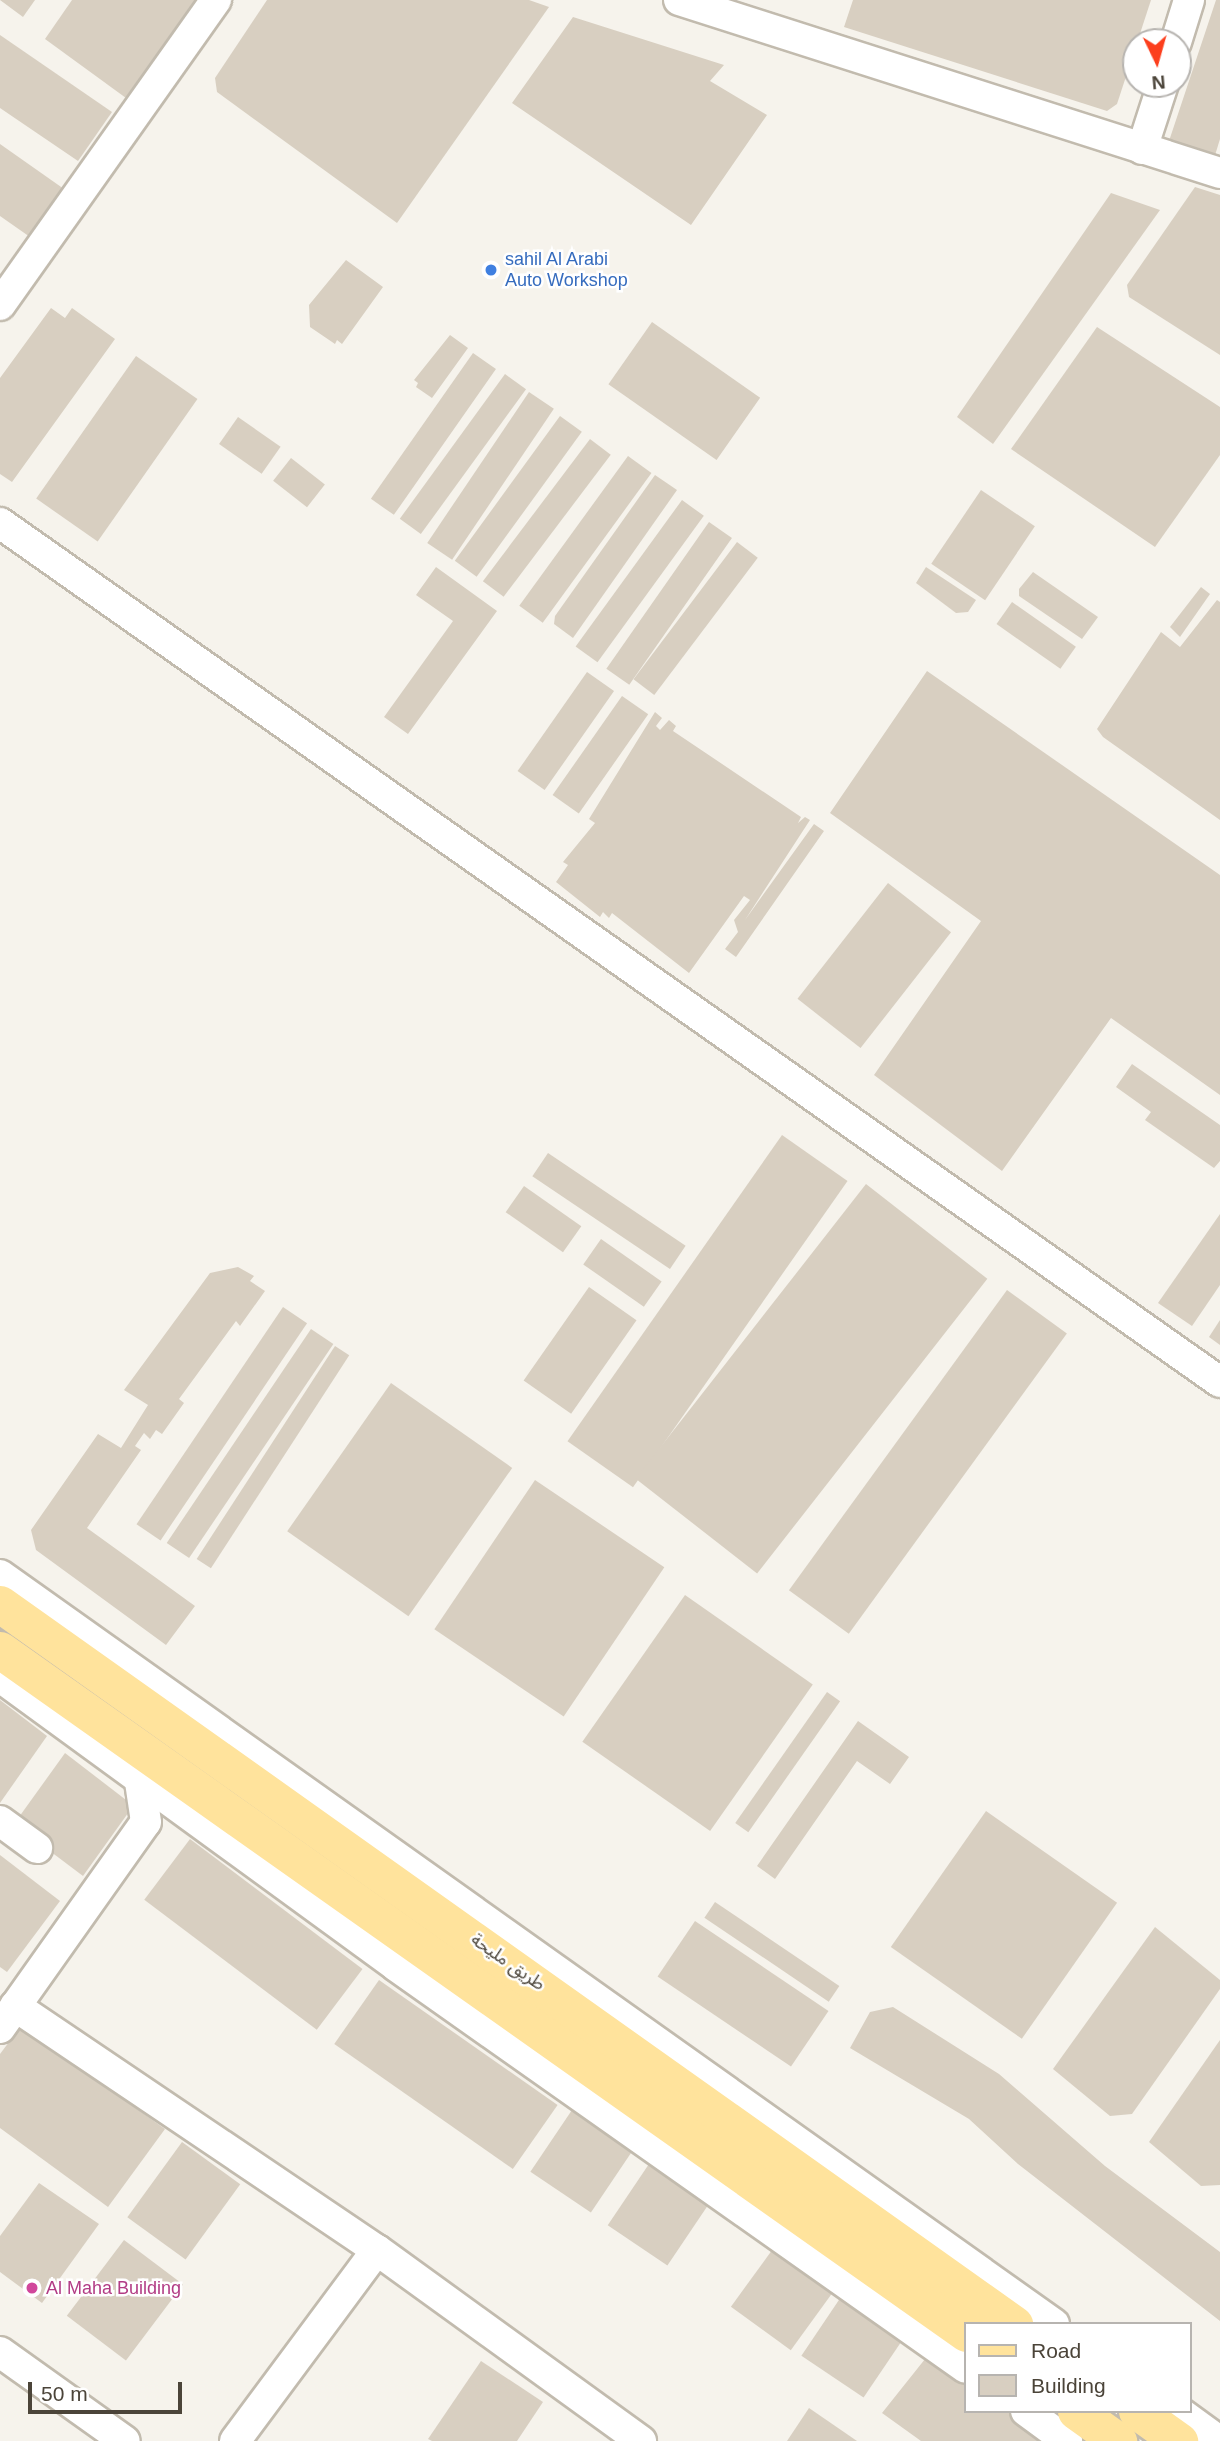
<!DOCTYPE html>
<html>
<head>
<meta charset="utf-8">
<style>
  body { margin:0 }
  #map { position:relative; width:1220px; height:2441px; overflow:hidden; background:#f6f3ec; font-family:Helvetica,"Noto Sans Arabic",sans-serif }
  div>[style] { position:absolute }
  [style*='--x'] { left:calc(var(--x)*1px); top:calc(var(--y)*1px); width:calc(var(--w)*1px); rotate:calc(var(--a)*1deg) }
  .building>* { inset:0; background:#d8cfc1; transform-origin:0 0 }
  .roads { filter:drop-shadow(2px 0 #c2bbae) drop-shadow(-2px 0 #c2bbae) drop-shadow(0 2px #c2bbae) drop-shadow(0 -2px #c2bbae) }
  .minor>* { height:30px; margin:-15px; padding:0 15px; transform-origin:15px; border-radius:15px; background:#fff }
  .major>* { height:37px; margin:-18.5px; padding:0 18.5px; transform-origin:18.5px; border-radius:18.5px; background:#ffe39c }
  .dots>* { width:19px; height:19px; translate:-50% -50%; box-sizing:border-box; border:4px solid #fff; border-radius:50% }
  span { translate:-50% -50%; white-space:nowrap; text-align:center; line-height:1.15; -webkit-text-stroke:5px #fff; paint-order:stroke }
  .shop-label { font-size:18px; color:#366cbe }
  .left { translate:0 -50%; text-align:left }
  .street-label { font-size:18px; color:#4b4439 }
  .hotel-label { font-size:18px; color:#b23c85 }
  .legend { position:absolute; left:964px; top:2322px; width:228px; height:91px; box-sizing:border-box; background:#fff; border:2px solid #b7b4b0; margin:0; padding:9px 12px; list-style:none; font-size:21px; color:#4b4439 }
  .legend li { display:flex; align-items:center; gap:14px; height:35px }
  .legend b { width:35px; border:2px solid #b7b4b0 }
  .north { position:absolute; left:1122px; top:28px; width:70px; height:70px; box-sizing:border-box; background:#fff; border:2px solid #b7b4b0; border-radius:50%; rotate:175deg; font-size:19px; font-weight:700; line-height:28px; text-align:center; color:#4b4439 }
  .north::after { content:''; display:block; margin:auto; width:24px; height:32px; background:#fc3f1d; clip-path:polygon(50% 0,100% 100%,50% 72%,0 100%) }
  .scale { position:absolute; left:28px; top:2382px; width:154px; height:32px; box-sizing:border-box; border:4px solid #4b4439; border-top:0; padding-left:9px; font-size:21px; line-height:24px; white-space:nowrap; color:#4b4439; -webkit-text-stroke:5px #fff; paint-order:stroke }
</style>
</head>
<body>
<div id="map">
  <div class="building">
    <div style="clip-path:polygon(0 0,35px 0,23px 17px)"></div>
    <div style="clip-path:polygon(72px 0,196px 0,126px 98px,45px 39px)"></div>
    <div style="clip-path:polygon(267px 0,529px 0,549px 7px,397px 223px,217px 92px,215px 78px)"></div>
    <div style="clip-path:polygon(853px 0,1151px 0,1117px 104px,1107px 111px,844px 27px)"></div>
    <div style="clip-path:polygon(1216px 0,1220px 0,1220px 139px,1212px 165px,1166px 150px)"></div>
    <div style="clip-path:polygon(573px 17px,724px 65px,710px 81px,767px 115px,691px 225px,512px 103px)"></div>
    <div style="clip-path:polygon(0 35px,112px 112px,78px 161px,0 108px)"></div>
    <div style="clip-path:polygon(0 144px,64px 189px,30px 237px,0 216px)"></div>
    <div style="clip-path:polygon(1195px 187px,1220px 195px,1220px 355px,1129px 297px,1127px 285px)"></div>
    <div style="clip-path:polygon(1111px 193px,1160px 210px,993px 444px,957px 417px)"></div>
    <div style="clip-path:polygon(346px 260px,383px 287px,342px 344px,337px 340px,335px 344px,310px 327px,309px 305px)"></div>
    <div style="clip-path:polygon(51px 308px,65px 318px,72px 308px,115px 339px,12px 482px,0 474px,0 378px)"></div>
    <div style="left:652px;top:322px;width:132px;height:76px;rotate:35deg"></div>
    <div style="clip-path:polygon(1097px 327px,1220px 407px,1220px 455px,1155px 547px,1011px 449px)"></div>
    <div style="clip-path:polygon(450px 335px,468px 348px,432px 398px,416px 387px,418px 383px,414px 380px)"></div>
    <div style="left:473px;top:353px;width:28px;height:178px;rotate:35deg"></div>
    <div style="left:136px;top:356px;width:75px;height:174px;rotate:35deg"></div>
    <div style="left:505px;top:374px;width:26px;height:179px;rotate:36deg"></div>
    <div style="left:529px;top:392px;width:30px;height:182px;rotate:34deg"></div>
    <div style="left:560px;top:416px;width:27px;height:179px;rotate:36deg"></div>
    <div style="left:238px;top:417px;width:52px;height:33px;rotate:35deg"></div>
    <div style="left:590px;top:439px;width:26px;height:178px;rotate:37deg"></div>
    <div style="left:628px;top:456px;width:29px;height:185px;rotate:36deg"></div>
    <div style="left:291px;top:458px;width:43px;height:29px;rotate:38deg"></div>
    <div style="clip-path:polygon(655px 475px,677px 490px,573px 638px,554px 624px,555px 616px)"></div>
    <div style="left:981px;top:490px;width:65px;height:89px;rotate:34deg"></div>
    <div style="left:682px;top:500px;width:27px;height:181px;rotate:36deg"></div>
    <div style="left:709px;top:522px;width:28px;height:179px;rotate:35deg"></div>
    <div style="left:737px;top:542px;width:26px;height:172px;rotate:37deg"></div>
    <div style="clip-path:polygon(436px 567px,497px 611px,408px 734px,384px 717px,453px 621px,416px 595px)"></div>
    <div style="clip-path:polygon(926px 567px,976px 600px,968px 612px,956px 613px,916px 583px)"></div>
    <div style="clip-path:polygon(1033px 572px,1098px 617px,1082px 639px,1019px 596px,1019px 589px)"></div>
    <div style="clip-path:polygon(1201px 587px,1210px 594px,1180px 637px,1170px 627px)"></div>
    <div style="clip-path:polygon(1217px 600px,1220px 602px,1220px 820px,1103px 737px,1097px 729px,1161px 632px,1180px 647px)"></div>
    <div style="left:1012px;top:602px;width:78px;height:27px;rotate:35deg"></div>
    <div style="clip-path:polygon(927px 671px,1220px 875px,1220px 1095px,1111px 1018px,1002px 1171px,874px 1075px,981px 921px,830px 813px)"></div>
    <div style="left:587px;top:672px;width:33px;height:121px;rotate:35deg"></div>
    <div style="left:622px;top:696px;width:32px;height:121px;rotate:35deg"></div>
    <div style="clip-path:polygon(655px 712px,662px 718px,656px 726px,660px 730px,669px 720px,676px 726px,673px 731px,801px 817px,798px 823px,805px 817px,810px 820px,745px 920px,814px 824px,824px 831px,736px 957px,725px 949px,738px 932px,734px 920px,750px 900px,744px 896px,689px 973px,612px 913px,609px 918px,603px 912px,600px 917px,556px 882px,568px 865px,563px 862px,595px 823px,589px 819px)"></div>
    <div style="left:888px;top:883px;width:80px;height:147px;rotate:38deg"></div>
    <div style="clip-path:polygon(1132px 1064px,1220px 1125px,1220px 1161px,1214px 1168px,1145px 1120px,1151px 1112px,1116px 1087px)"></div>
    <div style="left:782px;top:1135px;width:80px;height:374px;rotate:35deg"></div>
    <div style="left:548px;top:1153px;width:166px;height:28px;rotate:34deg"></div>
    <div style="left:866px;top:1184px;width:154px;height:374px;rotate:38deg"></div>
    <div style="left:524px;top:1186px;width:70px;height:32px;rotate:35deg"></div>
    <div style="clip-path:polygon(1220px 1214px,1220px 1285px,1192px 1326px,1158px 1303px)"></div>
    <div style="left:601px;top:1239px;width:74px;height:31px;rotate:35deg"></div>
    <div style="clip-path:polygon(238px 1267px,254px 1276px,250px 1281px,265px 1291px,240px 1326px,236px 1321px,179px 1399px,184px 1403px,162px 1434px,156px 1430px,150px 1439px,144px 1433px,135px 1446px,141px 1450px,87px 1528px,195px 1606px,166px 1645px,36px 1550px,31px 1530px,98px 1434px,121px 1448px,148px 1405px,124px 1390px,210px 1273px)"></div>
    <div style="left:589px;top:1287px;width:58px;height:114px;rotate:35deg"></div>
    <div style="left:1007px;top:1290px;width:74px;height:371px;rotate:36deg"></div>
    <div style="left:283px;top:1307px;width:29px;height:262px;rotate:34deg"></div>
    <div style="clip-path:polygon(1220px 1320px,1220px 1345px,1209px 1337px)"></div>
    <div style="left:311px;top:1329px;width:27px;height:258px;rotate:34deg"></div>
    <div style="left:335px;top:1346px;width:17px;height:254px;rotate:33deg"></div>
    <div style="left:391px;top:1383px;width:148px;height:181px;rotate:35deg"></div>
    <div style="left:535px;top:1480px;width:156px;height:180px;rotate:34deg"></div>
    <div style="left:685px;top:1595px;width:156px;height:179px;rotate:35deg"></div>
    <div style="left:827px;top:1692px;width:16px;height:160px;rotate:35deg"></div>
    <div style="clip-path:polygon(0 1700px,47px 1736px,0 1803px)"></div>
    <div style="clip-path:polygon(858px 1721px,909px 1757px,890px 1784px,857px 1761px,775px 1879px,757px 1866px)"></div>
    <div style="clip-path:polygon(65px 1753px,130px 1803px,131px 1809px,83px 1876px,14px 1824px)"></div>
    <div style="left:986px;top:1811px;width:160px;height:166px;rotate:35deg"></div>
    <div style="left:190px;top:1839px;width:216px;height:76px;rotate:37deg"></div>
    <div style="clip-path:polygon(0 1855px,60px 1901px,7px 1972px,0 1967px)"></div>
    <div style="left:715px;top:1902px;width:150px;height:19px;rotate:34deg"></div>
    <div style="left:695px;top:1921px;width:161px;height:67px;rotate:34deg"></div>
    <div style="clip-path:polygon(1155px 1927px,1220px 1980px,1220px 1989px,1132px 2114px,1110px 2116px,1053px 2069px)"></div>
    <div style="left:379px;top:1980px;width:218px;height:78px;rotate:35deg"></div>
    <div style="clip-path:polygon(893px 2007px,999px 2074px,1105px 2166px,1220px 2252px,1220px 2321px,1018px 2164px,969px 2119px,850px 2048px,870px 2012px)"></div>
    <div style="clip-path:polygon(21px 2026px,165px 2129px,108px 2207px,0 2128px,0 2054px)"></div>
    <div style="clip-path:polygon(1220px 2040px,1220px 2185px,1201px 2186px,1149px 2142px)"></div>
    <div style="left:574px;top:2107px;width:73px;height:78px;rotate:34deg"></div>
    <div style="left:182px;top:2142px;width:72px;height:93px;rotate:36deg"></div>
    <div style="left:653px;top:2158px;width:72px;height:81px;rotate:34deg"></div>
    <div style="clip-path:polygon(39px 2183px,99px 2224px,42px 2303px,0 2272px,0 2236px)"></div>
    <div style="left:124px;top:2240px;width:74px;height:95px;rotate:37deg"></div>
    <div style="left:775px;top:2246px;width:74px;height:75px;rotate:36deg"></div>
    <div style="left:845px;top:2291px;width:75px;height:78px;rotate:34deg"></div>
    <div style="clip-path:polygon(929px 2354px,966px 2380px,966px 2411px,1011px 2411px,1054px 2441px,921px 2441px,882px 2413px)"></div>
    <div style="clip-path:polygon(481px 2361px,543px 2402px,517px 2441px,432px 2441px,428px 2439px)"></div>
    <div style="clip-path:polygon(809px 2408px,857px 2441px,787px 2441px)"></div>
  </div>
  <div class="roads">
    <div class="minor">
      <div style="--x:679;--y:0;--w:568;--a:17.73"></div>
      <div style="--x:1176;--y:42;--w:44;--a:-72.8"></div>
      <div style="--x:1142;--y:149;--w:68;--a:-72.1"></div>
      <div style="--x:0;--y:305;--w:374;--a:-54.7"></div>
      <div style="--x:0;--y:523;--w:1492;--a:35.15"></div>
      <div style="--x:0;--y:1575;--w:1293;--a:35.4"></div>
      <div style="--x:0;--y:1677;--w:490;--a:36.1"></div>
      <div style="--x:396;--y:1966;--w:697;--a:35.19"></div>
      <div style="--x:0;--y:1821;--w:46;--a:36.1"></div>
      <div style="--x:15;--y:2006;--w:437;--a:34"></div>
      <div style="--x:377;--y:2250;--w:326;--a:35.9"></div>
      <div style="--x:0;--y:2028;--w:252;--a:-54.7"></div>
      <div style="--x:146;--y:1822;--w:48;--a:-98.5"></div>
      <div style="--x:0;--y:2352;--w:153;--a:35.5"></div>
      <div style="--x:1026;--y:2411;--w:51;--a:36.2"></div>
      <div style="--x:1178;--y:2411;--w:51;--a:36.2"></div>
      <div style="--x:235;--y:2441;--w:238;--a:-53.4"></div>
    </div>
    <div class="major">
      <div style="--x:0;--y:1604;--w:1244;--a:35.38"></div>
      <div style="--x:0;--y:1650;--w:1183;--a:35.26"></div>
      <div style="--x:1076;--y:2411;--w:52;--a:35.5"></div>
      <div style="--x:1137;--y:2411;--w:52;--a:35.5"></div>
    </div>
  </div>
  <div class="dots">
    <div style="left:491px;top:270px;background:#3f7fe0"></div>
    <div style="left:32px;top:2288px;background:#d1479c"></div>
  </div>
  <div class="shop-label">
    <span class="left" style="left:505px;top:270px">sahil Al Arabi<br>Auto Workshop</span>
  </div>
  <div class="street-label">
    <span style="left:508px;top:1962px;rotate:35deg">طريق مليحة</span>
  </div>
  <div class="hotel-label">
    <span class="left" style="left:46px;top:2288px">Al Maha Building</span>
  </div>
  <ul class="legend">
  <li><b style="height:9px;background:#ffe39c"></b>Road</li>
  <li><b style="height:19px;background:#d8cfc1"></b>Building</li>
  </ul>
  <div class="north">N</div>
  <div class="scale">50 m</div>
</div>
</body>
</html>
